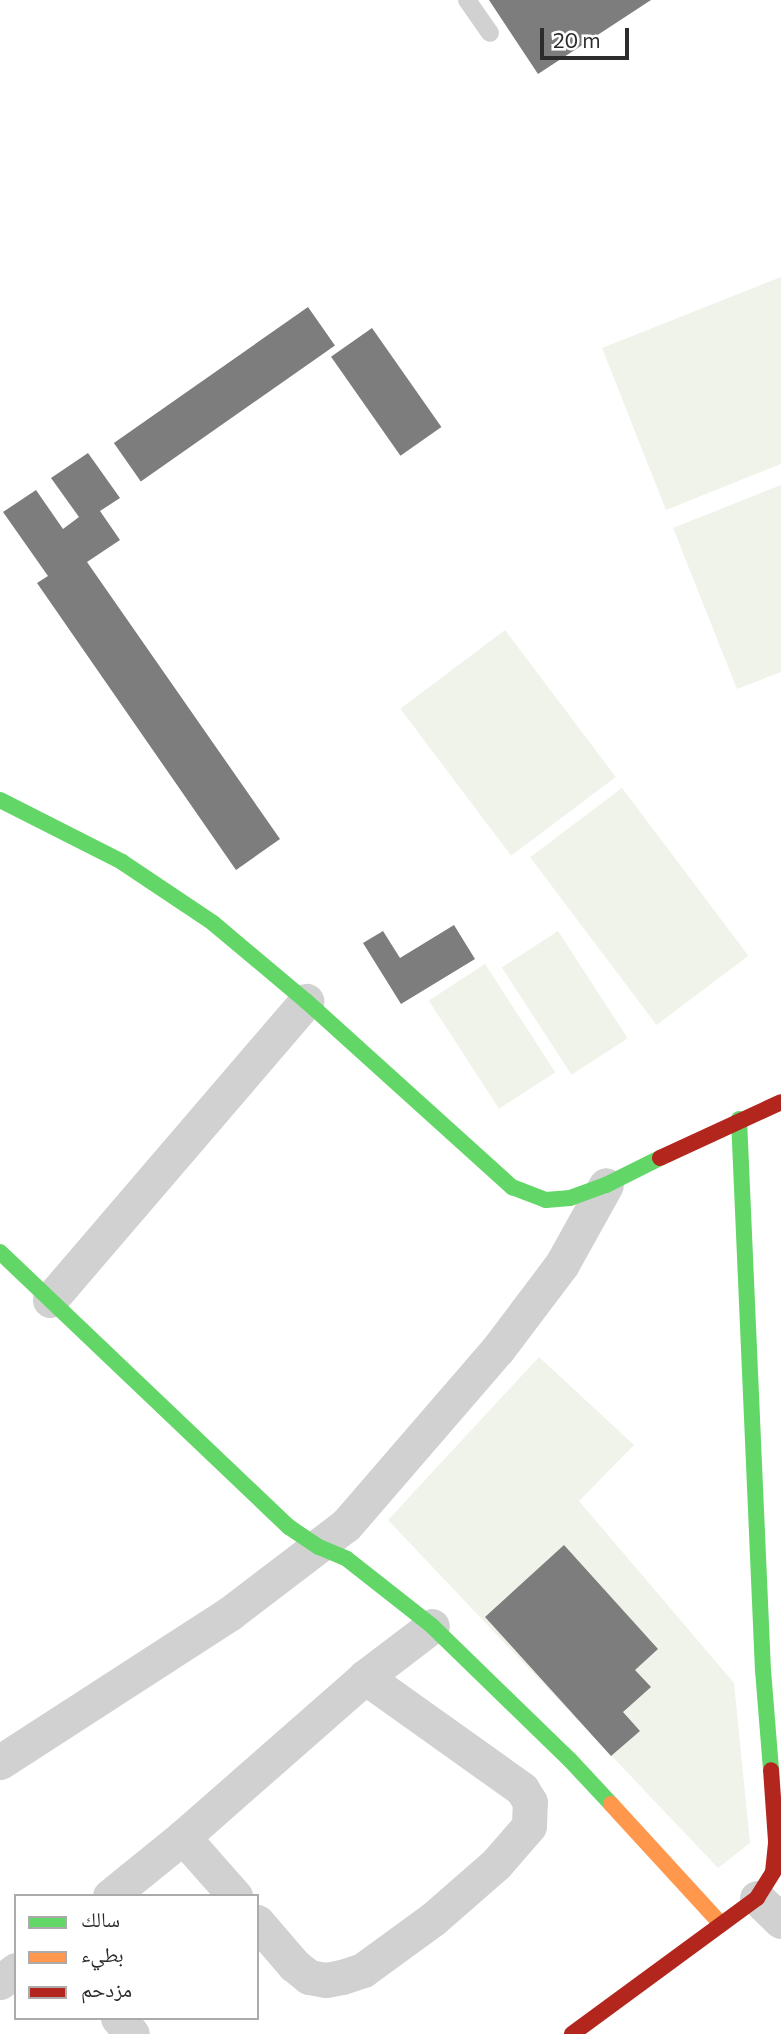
<!DOCTYPE html>
<html>
<head>
<meta charset="utf-8">
<style>
  body { margin:0 }
  #map { position:relative; width:781px; height:2034px; overflow:hidden; background:#fff; font-family:Commissioner,"Noto Naskh Arabic",sans-serif }
  div>[style] { position:absolute }
  [style*='--x'] { left:calc(var(--x)*1px); top:calc(var(--y)*1px); width:calc(var(--w)*1px); rotate:calc(var(--a)*1deg) }
  .green>* { inset:0; background:#eff3ea; transform-origin:0 0 }
  .building>* { inset:0; background:#7d7d7d; transform-origin:0 0 }
  .lane>* { height:18px; margin:-9px; padding:0 9px; transform-origin:9px; border-radius:9px; background:#d1d1d1 }
  .street>* { height:35px; margin:-17.5px; padding:0 17.5px; transform-origin:17.5px; border-radius:17.5px; background:#d1d1d1 }
  .fast>* { height:16px; margin:-8px; padding:0 8px; transform-origin:8px; border-radius:8px; background:#63d668 }
  .slow>* { height:16px; margin:-8px; padding:0 8px; transform-origin:8px; border-radius:8px; background:#ff974d }
  .jam>* { height:16px; margin:-8px; padding:0 8px; transform-origin:8px; border-radius:8px; background:#b3261e }
  span { translate:-50% -50%; white-space:nowrap; text-align:center; line-height:1.15; -webkit-text-stroke:7px #fff; paint-order:stroke }
  .legend { position:absolute; left:14px; top:1894px; width:245px; height:126px; box-sizing:border-box; background:#fff; border:2px solid #ababab; margin:0; padding:9px 12px; list-style:none; font-size:21px; color:#2c2c2c }
  .legend li { display:flex; align-items:center; gap:14px; height:35px }
  .legend b { width:35px; border:2px solid #ababab }
  .scale { position:absolute; left:540px; top:28px; width:89px; height:32px; box-sizing:border-box; border:4px solid #2c2c2c; border-top:0; padding-left:9px; font-size:21px; line-height:24px; white-space:nowrap; color:#2c2c2c; -webkit-text-stroke:5px #fff; paint-order:stroke }
</style>
</head>
<body>
<div id="map">
  <div class="green">
    <div style="clip-path:polygon(781px 277px,781px 464px,666px 510px,602px 348px)"></div>
    <div style="clip-path:polygon(781px 485px,781px 672px,737px 689px,673px 528px)"></div>
    <div style="left:505px;top:630px;width:184px;height:131px;rotate:53deg"></div>
    <div style="left:622px;top:788px;width:210px;height:115px;rotate:53deg"></div>
    <div style="left:558px;top:931px;width:128px;height:67px;rotate:57deg"></div>
    <div style="left:485px;top:964px;width:129px;height:67px;rotate:57deg"></div>
    <div style="clip-path:polygon(539px 1357px,634px 1445px,579px 1501px,734px 1683px,750px 1843px,718px 1868px,388px 1520px)"></div>
  </div>
  <div class="building">
    <div style="clip-path:polygon(489px 0,651px 0,538px 74px)"></div>
    <div style="left:308px;top:307px;width:47px;height:237px;rotate:55deg"></div>
    <div style="left:372px;top:328px;width:121px;height:50px;rotate:55deg"></div>
    <div style="clip-path:polygon(88px 453px,120px 498px,100px 511px,120px 540px,87px 562px,280px 839px,236px 870px,37px 583px,48px 576px,3px 512px,36px 490px,63px 529px,79px 517px,51px 478px)"></div>
    <div style="clip-path:polygon(454px 925px,475px 959px,401px 1004px,363px 943px,383px 931px,400px 958px)"></div>
    <div style="clip-path:polygon(564px 1545px,658px 1649px,635px 1670px,651px 1687px,623px 1712px,640px 1731px,611px 1756px,485px 1617px)"></div>
  </div>
  <div class="lane">
    <div style="--x:467;--y:0;--w:40;--a:55.1"></div>
  </div>
  <div class="street">
    <div style="--x:50;--y:1300;--w:394;--a:-49.4"></div>
    <div style="--x:0;--y:1762;--w:273;--a:-32.9"></div>
    <div style="--x:229;--y:1614;--w:147;--a:-37.3"></div>
    <div style="--x:346;--y:1525;--w:233;--a:-49.2"></div>
    <div style="--x:498;--y:1349;--w:106;--a:-53"></div>
    <div style="--x:562;--y:1264;--w:90;--a:-60.9"></div>
    <div style="--x:183;--y:1837;--w:79;--a:48.6"></div>
    <div style="--x:110;--y:1896;--w:94;--a:-38.9"></div>
    <div style="--x:183;--y:1837;--w:242;--a:-41.3"></div>
    <div style="--x:365;--y:1677;--w:84;--a:-37.3"></div>
    <div style="--x:757;--y:1898;--w:33;--a:44"></div>
    <div style="--x:257;--y:1922;--w:57;--a:49.3"></div>
    <div style="--x:294;--y:1965;--w:19;--a:39"></div>
    <div style="--x:309;--y:1977;--w:17;--a:10"></div>
    <div style="--x:326;--y:1980;--w:16;--a:-11"></div>
    <div style="--x:342;--y:1977;--w:22;--a:-18"></div>
    <div style="--x:363;--y:1970;--w:87;--a:-36.1"></div>
    <div style="--x:433;--y:1919;--w:84;--a:-41.1"></div>
    <div style="--x:496;--y:1864;--w:50;--a:-49"></div>
    <div style="--x:529;--y:1826;--w:24;--a:-88"></div>
    <div style="--x:530;--y:1802;--w:15;--a:-122"></div>
    <div style="--x:522;--y:1789;--w:193;--a:-144.5"></div>
    <div style="--x:0;--y:1982;--w:20;--a:-37"></div>
    <div style="--x:118;--y:2018;--w:21;--a:49"></div>
  </div>
  <div class="fast">
    <div style="--x:0;--y:800;--w:137;--a:26.9"></div>
    <div style="--x:122;--y:862;--w:110;--a:33.8"></div>
    <div style="--x:213;--y:923;--w:121;--a:40"></div>
    <div style="--x:306;--y:1001;--w:278;--a:42.1"></div>
    <div style="--x:512;--y:1187;--w:36;--a:21"></div>
    <div style="--x:546;--y:1200;--w:24;--a:-5"></div>
    <div style="--x:570;--y:1198;--w:38;--a:-20"></div>
    <div style="--x:606;--y:1185;--w:60;--a:-26.6"></div>
    <div style="--x:739;--y:1119;--w:552;--a:87.51"></div>
    <div style="--x:763;--y:1670;--w:100;--a:85.4"></div>
    <div style="--x:0;--y:1252;--w:399;--a:43.6"></div>
    <div style="--x:289;--y:1527;--w:36;--a:34"></div>
    <div style="--x:319;--y:1547;--w:30;--a:23"></div>
    <div style="--x:347;--y:1559;--w:108;--a:38.2"></div>
    <div style="--x:432;--y:1626;--w:192;--a:44.2"></div>
    <div style="--x:570;--y:1760;--w:60;--a:47"></div>
  </div>
  <div class="slow">
    <div style="--x:611;--y:1804;--w:163;--a:47.5"></div>
  </div>
  <div class="jam">
    <div style="--x:660;--y:1158;--w:133;--a:-24.8"></div>
    <div style="--x:572;--y:2034;--w:230;--a:-36.3"></div>
    <div style="--x:757;--y:1898;--w:31;--a:-58"></div>
    <div style="--x:773;--y:1872;--w:31;--a:-84"></div>
    <div style="--x:776;--y:1841;--w:71;--a:-94"></div>
  </div>
  <ul class="legend">
  <li><b style="height:9px;background:#63d668"></b>سالك</li>
  <li><b style="height:9px;background:#ff974d"></b>بطيء</li>
  <li><b style="height:9px;background:#b3261e"></b>مزدحم</li>
  </ul>
  <div class="scale">20 m</div>
</div>
</body>
</html>
